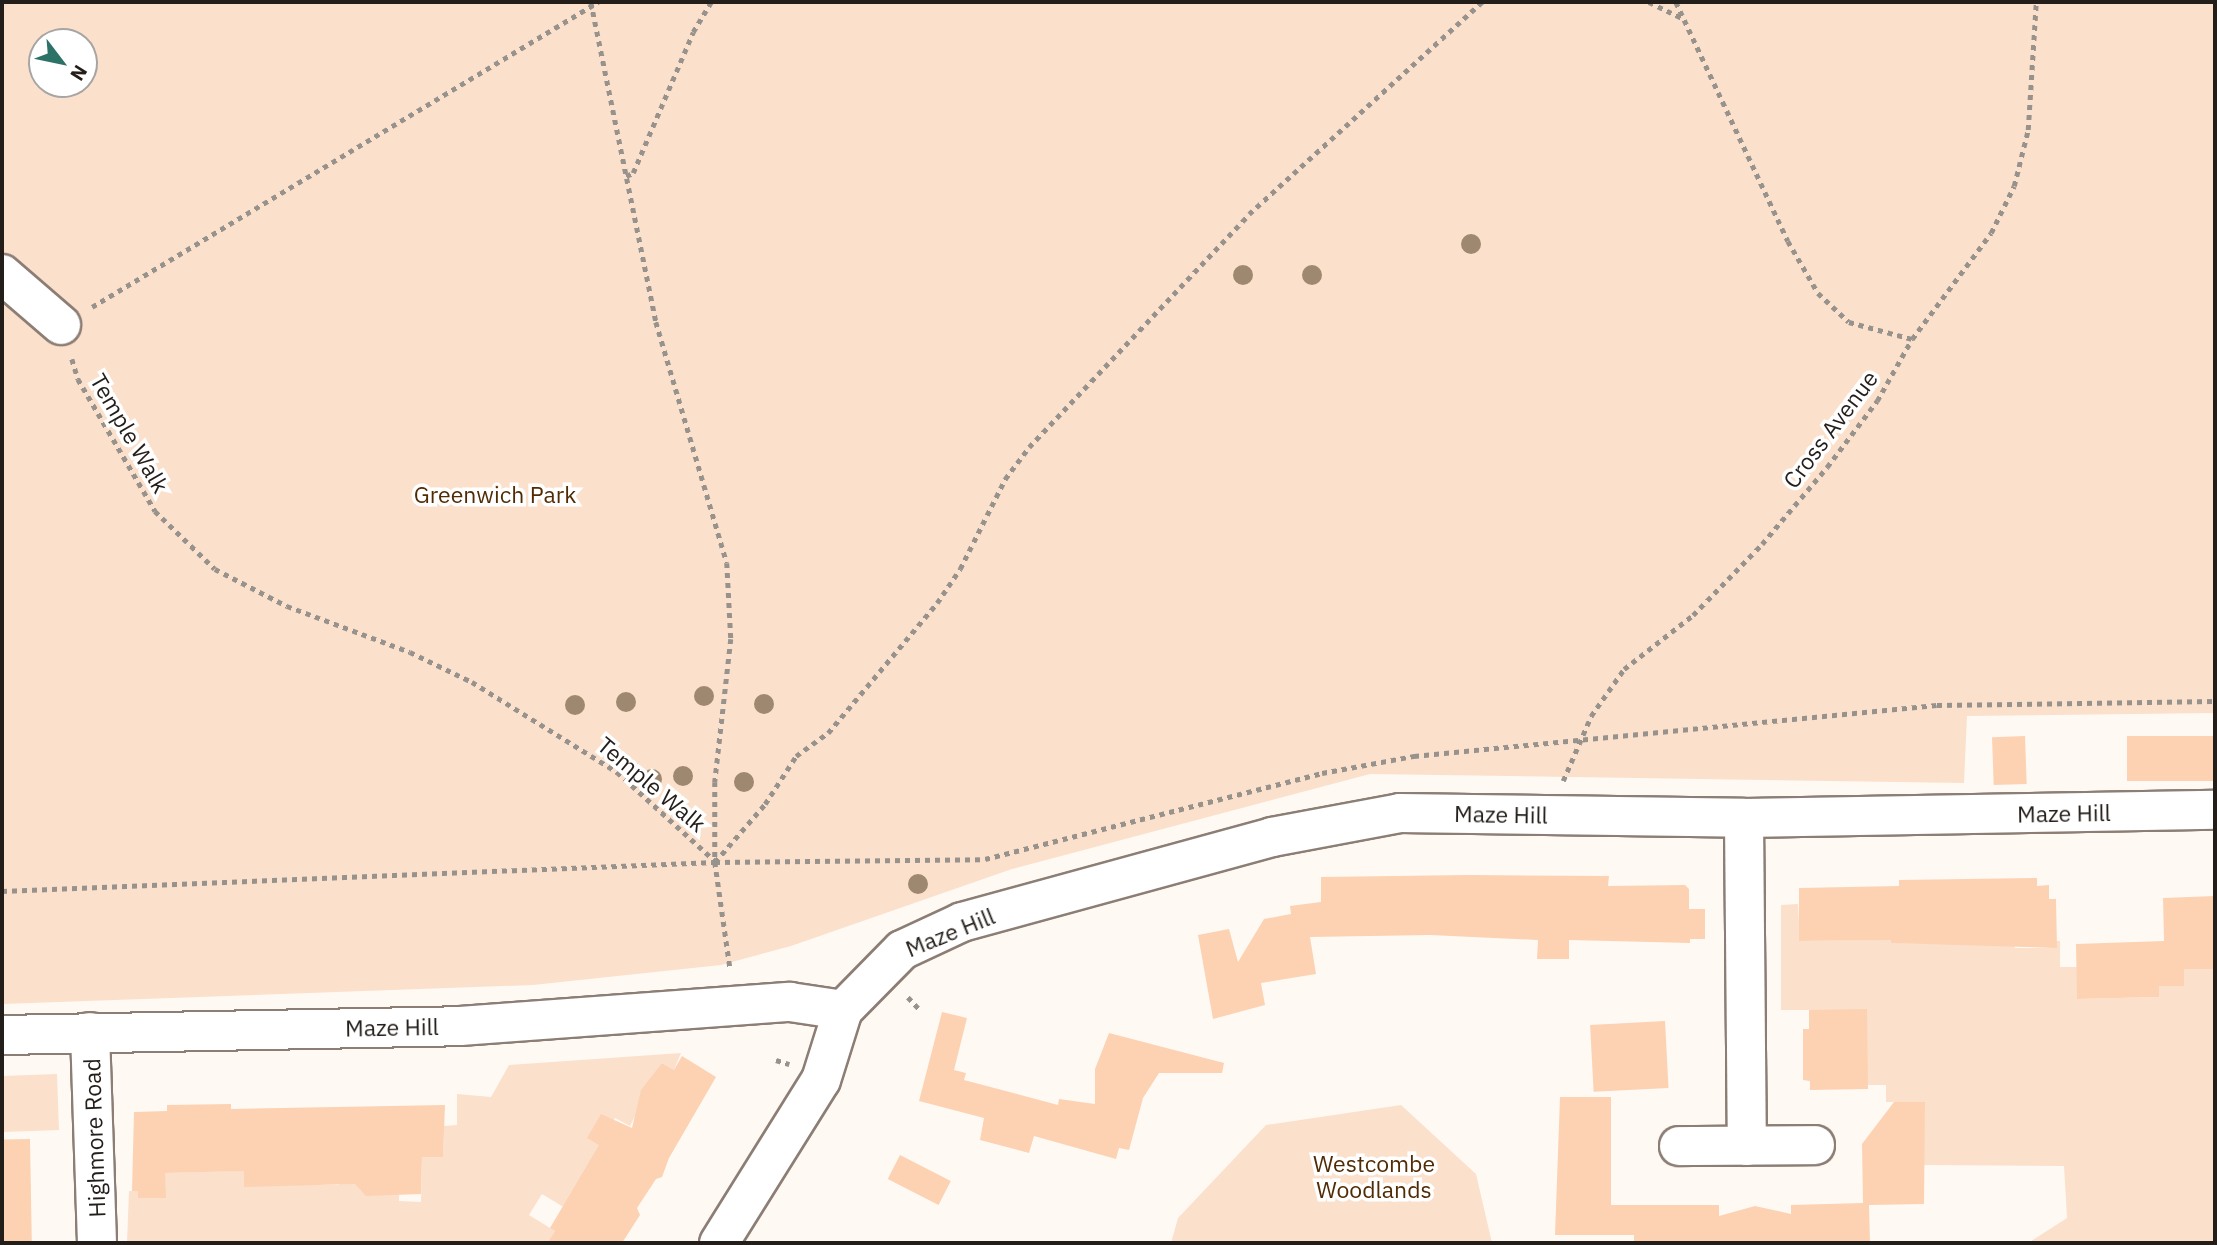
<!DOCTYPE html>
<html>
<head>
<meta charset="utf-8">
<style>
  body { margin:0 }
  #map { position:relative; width:2217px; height:1245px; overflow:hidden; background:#fff9f4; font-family:"IBM Plex Sans",sans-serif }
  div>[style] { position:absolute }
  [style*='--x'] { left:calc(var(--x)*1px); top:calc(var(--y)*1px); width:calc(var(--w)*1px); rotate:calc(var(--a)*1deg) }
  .green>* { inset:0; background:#fbe0cc; transform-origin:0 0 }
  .building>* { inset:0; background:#fcd2b2; transform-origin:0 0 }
  .path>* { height:4.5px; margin-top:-2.25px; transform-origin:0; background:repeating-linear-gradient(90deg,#98928d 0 5px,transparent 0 10px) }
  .roads { filter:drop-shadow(2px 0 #8c7e75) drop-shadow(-2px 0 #8c7e75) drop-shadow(0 2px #8c7e75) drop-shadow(0 -2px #8c7e75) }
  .street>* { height:38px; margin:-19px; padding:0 19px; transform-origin:19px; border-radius:19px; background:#fff }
  .secondary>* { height:38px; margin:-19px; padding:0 19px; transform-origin:19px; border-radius:19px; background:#fff }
  .trees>* { width:20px; height:20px; margin:-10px; border-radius:50%; background:#9f8870 }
  span { translate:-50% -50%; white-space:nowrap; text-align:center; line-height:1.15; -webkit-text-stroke:7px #fff; paint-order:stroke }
  .street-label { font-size:23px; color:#241e1a }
  .park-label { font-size:23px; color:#512b04 }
  .frame { position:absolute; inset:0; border:4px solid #241e1a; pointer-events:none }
  .north { position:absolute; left:28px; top:28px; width:70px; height:70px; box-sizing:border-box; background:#fff; border:2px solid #a7a5a3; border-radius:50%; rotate:122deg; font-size:19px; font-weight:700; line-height:28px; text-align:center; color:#241e1a }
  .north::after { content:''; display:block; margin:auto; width:24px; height:32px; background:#2d7267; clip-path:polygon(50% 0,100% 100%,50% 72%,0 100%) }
</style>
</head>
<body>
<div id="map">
  <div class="green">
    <div style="clip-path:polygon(evenodd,2px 2px,2215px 2px,2215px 713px,1967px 716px,1964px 783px,1370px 774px,1012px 869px,791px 946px,721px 965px,533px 985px,2px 1004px,2px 2px,42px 42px,84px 42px,84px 84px,42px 84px,42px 42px)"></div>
    <div style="clip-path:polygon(1798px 904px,1800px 941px,1871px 940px,1891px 931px,1891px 943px,2014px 944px,2015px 948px,2049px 948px,2049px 941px,2060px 941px,2060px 967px,2077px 967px,2078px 999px,2159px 997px,2158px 953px,2166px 986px,2184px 985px,2184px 969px,2215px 969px,2215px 1243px,2028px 1243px,2067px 1218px,2064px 1166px,1919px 1165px,1924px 1102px,1886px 1102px,1886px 1085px,1868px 1085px,1809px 1010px,1781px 1010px,1781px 905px)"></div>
    <div style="clip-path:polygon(681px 1053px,674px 1070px,662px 1063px,630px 1126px,615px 1118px,565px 1208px,542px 1194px,529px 1215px,555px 1231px,547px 1243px,127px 1243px,129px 1191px,138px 1191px,138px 1198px,165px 1198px,165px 1173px,234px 1171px,234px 1161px,291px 1185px,338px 1185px,360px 1175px,360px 1190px,374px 1196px,400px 1132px,399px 1201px,421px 1202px,422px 1157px,443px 1157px,444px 1126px,457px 1125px,457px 1094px,491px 1097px,509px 1065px)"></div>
    <div style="left:57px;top:1074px;width:56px;height:55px;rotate:88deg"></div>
    <div style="clip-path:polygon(1401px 1105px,1476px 1174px,1492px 1243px,1171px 1243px,1178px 1218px,1266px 1125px)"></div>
  </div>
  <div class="building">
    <div style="left:2025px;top:736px;width:48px;height:33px;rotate:88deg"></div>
    <div style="left:2215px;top:736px;width:45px;height:88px;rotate:90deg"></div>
    <div style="clip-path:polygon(1468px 875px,1609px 876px,1608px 886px,1685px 885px,1689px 889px,1689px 909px,1705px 909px,1705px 939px,1690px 939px,1690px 943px,1569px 940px,1569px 959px,1537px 959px,1538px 940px,1430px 935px,1310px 937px,1316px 974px,1261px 983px,1265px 1005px,1213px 1019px,1198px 935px,1229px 929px,1238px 962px,1264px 919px,1291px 914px,1290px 906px,1321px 902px,1321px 877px)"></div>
    <div style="clip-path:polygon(2037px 878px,2037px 886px,2049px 885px,2049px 899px,2056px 899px,2057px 948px,1891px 943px,1891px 940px,1799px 941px,1799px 888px,1899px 886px,1899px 880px)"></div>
    <div style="clip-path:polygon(2215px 896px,2215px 969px,2184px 969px,2184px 986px,2159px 986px,2159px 997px,2077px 999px,2076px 944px,2164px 941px,2163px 898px)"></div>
    <div style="clip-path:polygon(1867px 1009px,1868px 1089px,1810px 1090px,1810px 1081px,1803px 1080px,1803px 1029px,1809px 1029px,1809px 1010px)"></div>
    <div style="clip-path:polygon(942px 1012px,967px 1018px,954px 1070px,966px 1073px,964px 1080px,1058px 1105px,1059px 1099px,1095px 1104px,1095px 1069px,1109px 1033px,1224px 1063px,1222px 1073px,1159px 1073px,1143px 1098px,1129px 1150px,1119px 1148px,1116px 1159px,1034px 1136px,1029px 1153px,980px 1140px,984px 1118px,919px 1101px)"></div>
    <div style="left:1665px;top:1021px;width:67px;height:75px;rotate:87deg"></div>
    <div style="clip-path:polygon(682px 1056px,716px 1077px,669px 1158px,662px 1177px,656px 1179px,637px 1208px,640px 1215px,622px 1243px,547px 1243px,555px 1231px,550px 1228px,599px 1145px,587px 1138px,601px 1114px,632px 1128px,641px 1090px,662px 1063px,674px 1070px)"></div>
    <div style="clip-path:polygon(1560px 1097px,1611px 1097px,1611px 1205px,1719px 1205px,1719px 1216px,1755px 1206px,1791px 1214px,1791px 1205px,1863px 1203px,1862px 1144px,1894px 1102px,1925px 1102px,1924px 1204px,1869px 1205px,1870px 1243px,1634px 1243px,1634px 1235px,1555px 1235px)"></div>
    <div style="clip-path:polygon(231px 1104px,231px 1109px,445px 1105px,443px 1157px,422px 1157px,421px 1194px,366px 1196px,355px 1184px,244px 1187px,244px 1171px,165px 1173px,166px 1198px,138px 1198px,138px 1191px,132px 1191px,134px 1112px,167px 1111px,167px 1105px)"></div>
    <div style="left:30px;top:1139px;width:104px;height:28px;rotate:89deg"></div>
    <div style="left:900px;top:1155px;width:57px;height:27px;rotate:27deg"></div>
  </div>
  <div class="path">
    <div style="--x:591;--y:2;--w:327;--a:78.5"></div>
    <div style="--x:656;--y:322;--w:251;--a:73.6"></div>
    <div style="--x:727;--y:563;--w:76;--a:87"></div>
    <div style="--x:731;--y:639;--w:144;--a:96.4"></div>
    <div style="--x:715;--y:782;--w:80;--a:90"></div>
    <div style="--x:715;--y:862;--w:77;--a:-49.2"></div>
    <div style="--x:765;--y:804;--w:57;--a:-57.1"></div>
    <div style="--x:796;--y:756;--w:39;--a:-36"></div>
    <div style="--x:828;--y:733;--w:170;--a:-50"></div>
    <div style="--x:937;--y:603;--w:41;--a:-55.9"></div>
    <div style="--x:960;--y:569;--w:101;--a:-63.4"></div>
    <div style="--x:1005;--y:479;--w:40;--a:-53"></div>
    <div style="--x:1029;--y:447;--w:320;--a:-46.6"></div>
    <div style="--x:1249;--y:214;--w:315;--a:-42.3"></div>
    <div style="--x:1649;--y:2;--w:39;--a:26"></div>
    <div style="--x:1676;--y:2;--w:264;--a:64.9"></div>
    <div style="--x:1788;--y:241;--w:60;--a:60"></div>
    <div style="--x:1818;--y:293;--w:42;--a:43.1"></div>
    <div style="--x:1849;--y:322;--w:65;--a:15.1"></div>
    <div style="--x:626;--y:176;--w:8;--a:-23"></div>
    <div style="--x:633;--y:173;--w:153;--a:-66.9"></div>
    <div style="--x:693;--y:32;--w:35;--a:-59"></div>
    <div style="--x:92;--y:307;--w:591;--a:-31.08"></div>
    <div style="--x:72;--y:359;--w:21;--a:73"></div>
    <div style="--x:78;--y:379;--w:153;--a:59.7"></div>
    <div style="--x:155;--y:511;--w:83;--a:44"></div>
    <div style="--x:215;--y:569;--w:81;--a:27.2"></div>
    <div style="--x:287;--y:606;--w:131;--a:20.5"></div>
    <div style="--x:410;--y:652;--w:69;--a:25.8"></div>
    <div style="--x:472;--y:682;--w:171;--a:31.8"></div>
    <div style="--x:617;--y:772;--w:132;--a:42.2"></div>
    <div style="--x:1563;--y:781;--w:71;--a:-66.7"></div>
    <div style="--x:1591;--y:716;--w:57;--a:-54.9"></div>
    <div style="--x:1624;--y:669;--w:88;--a:-38"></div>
    <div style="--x:1693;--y:615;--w:99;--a:-45.8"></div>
    <div style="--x:1762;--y:544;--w:101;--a:-49.8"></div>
    <div style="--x:1827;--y:467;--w:83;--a:-52.9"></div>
    <div style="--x:1877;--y:401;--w:71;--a:-60.6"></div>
    <div style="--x:1912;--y:339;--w:132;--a:-53.3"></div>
    <div style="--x:1991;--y:233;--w:52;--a:-63.9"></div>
    <div style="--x:2014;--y:186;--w:58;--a:-76"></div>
    <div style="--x:2028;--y:130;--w:128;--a:-86.4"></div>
    <div style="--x:715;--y:862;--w:107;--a:81.9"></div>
    <div style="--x:2;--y:891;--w:714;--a:-2.33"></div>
    <div style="--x:715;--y:862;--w:270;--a:-0.6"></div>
    <div style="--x:985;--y:859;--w:348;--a:-14.3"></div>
    <div style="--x:1322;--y:773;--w:94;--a:-10.5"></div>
    <div style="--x:1414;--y:756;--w:525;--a:-5.57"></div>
    <div style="--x:1937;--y:705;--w:278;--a:-0.8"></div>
    <div style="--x:908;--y:997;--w:16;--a:47"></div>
    <div style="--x:776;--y:1060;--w:14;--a:17"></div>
  </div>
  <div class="roads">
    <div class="street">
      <div style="--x:2;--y:274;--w:78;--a:40.8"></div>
      <div style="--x:1744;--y:818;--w:328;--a:89.5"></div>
      <div style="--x:90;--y:1032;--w:211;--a:88.1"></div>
      <div style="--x:1679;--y:1146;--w:136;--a:-0.4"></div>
      <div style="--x:719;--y:1243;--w:192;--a:-58"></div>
      <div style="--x:821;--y:1080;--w:73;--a:-72.6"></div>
    </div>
    <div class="secondary">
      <div style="--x:2;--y:1035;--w:458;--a:-1.1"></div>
      <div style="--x:460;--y:1026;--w:331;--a:-4.2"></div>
      <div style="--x:790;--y:1002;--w:54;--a:8.6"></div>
      <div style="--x:843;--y:1010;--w:84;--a:-45.5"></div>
      <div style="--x:902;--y:950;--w:66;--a:-25"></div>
      <div style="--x:962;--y:922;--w:321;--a:-15.3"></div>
      <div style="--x:1272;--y:837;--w:130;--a:-10.6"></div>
      <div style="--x:1400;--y:813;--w:344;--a:0.8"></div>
      <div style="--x:1744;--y:818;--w:471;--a:-1"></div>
    </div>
  </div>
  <div class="trees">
    <div style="left:1471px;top:244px"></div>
    <div style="left:1243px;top:275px"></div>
    <div style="left:1312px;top:275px"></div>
    <div style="left:704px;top:696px"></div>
    <div style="left:626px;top:702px"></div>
    <div style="left:764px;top:704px"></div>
    <div style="left:575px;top:705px"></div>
    <div style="left:683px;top:776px"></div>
    <div style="left:652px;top:779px"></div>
    <div style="left:744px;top:782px"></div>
    <div style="left:918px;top:884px"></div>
  </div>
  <div class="street-label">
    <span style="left:1830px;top:429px;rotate:-53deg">Cross Avenue</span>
    <span style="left:130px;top:433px;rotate:60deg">Temple Walk</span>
    <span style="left:652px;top:784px;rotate:40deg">Temple Walk</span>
    <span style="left:2064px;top:813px;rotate:-1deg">Maze Hill</span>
    <span style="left:1501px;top:814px;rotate:1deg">Maze Hill</span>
    <span style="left:950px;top:932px;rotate:-22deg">Maze Hill</span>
    <span style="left:392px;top:1027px;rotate:-1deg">Maze Hill</span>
    <span style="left:94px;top:1138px;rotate:-92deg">Highmore Road</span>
  </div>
  <div class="park-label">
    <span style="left:495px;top:494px">Greenwich Park</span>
    <span style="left:1374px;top:1176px">Westcombe<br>Woodlands</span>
  </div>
  <div class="frame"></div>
  <div class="north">N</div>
</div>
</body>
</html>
